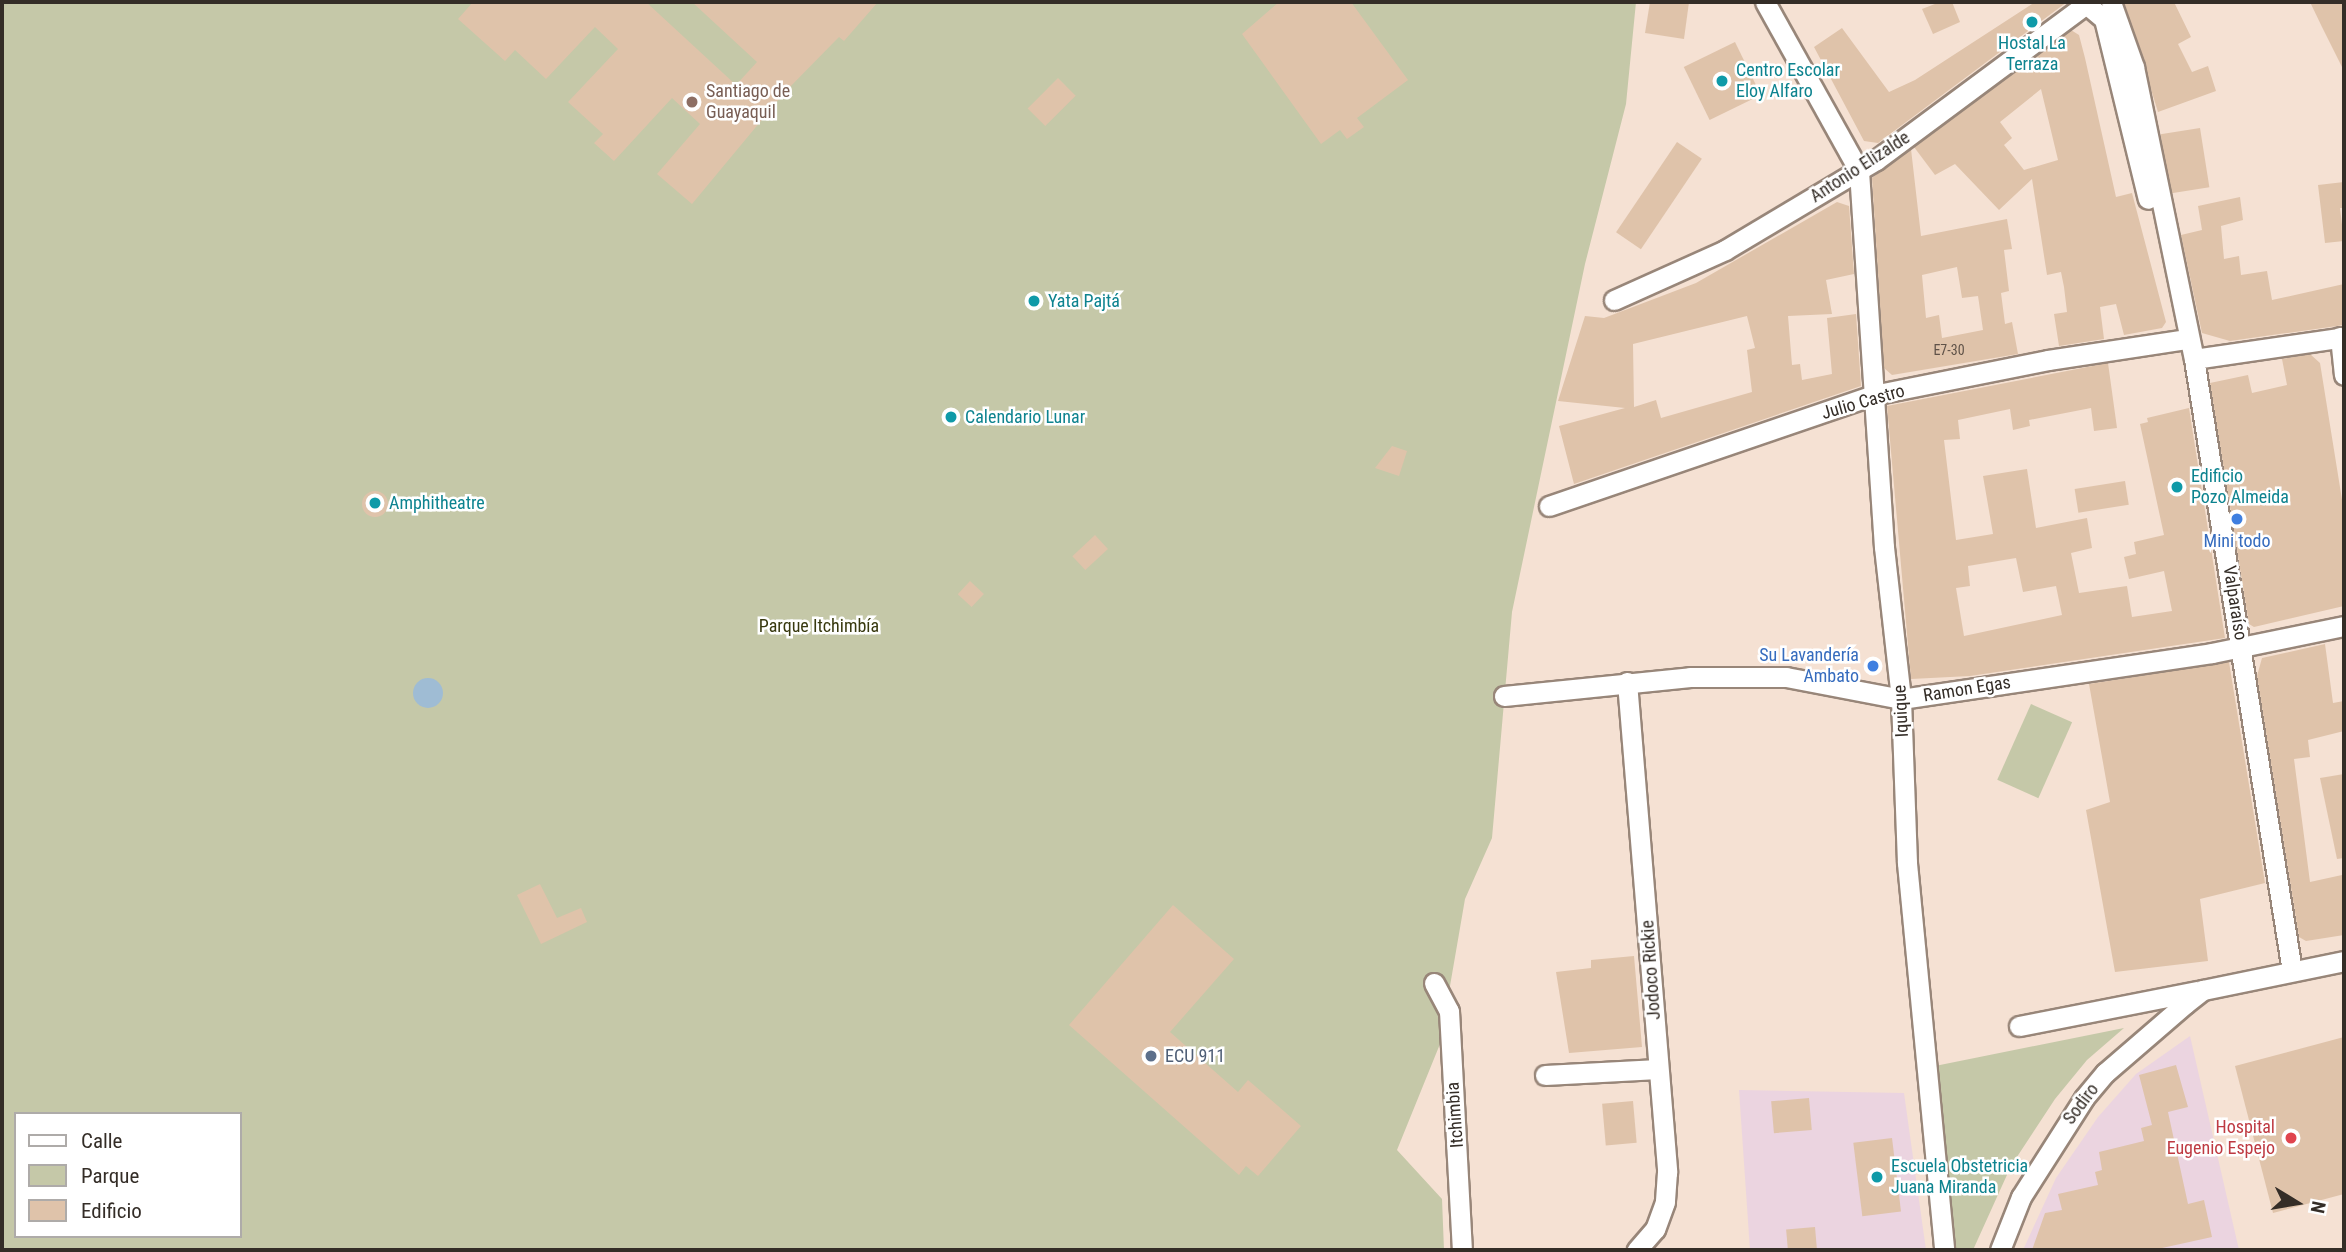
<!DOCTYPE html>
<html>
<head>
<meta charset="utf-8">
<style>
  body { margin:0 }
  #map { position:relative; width:2346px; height:1252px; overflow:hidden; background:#f5e1d3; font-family:"Roboto Condensed",sans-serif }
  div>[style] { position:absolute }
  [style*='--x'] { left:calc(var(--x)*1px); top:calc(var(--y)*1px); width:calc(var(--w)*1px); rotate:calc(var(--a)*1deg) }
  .education>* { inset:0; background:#ebd4e0 }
  .green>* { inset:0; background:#c5c8a8; transform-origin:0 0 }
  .water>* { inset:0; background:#9fbcd4 }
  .round { border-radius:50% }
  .building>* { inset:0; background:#dfc3aa; transform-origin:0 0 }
  .roads { filter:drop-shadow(2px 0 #988679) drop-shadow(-2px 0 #988679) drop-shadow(0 2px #988679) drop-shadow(0 -2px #988679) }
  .minor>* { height:19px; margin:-9.5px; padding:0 9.5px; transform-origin:9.5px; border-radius:9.5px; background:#fff }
  .dots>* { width:19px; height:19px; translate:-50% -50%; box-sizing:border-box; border:4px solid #fff; border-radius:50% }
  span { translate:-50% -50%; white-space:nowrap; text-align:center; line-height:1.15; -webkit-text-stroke:5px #fff; paint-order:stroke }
  .number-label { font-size:14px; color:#5f5248 }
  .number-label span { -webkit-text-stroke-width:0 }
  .culture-label { font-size:18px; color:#0d838f }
  .left { translate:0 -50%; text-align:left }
  .education-label { font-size:18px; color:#785e54 }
  .street-label { font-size:18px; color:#342d27 }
  .shop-label { font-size:18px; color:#366cbe }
  .right { translate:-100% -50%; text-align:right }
  .park-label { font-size:18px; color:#38390f }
  .service-label { font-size:18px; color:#4e5e75 }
  .health-label { font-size:18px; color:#be3a42 }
  .frame { position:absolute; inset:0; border:4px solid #342d27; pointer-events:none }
  .legend { position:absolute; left:14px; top:1112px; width:228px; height:126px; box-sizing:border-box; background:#fff; border:2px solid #aeaba9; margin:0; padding:9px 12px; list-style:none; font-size:21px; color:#342d27 }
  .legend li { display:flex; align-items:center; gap:14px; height:35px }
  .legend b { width:35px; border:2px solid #aeaba9 }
  .north { position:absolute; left:2262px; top:1168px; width:70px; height:70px; -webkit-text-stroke:5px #fff; paint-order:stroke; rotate:101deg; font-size:19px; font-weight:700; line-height:28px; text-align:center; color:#342d27 }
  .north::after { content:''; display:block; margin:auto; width:24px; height:32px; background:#342d27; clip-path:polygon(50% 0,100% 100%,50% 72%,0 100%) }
</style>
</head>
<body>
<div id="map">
  <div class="education">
    <div style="clip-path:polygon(2190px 1036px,2239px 1250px,2023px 1250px,2056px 1178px,2098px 1117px,2136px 1074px)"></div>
    <div style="clip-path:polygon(1739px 1090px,1904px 1093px,1926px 1250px,1750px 1250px)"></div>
  </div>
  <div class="green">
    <div style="clip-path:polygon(evenodd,2px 2px,1636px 2px,1626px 104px,1585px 264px,1512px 612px,1492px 838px,1465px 899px,1440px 1044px,1397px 1150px,1442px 1199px,1444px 1250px,2px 1250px,2px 2px,16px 1114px,240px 1114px,240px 1236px,16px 1236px,16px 1114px)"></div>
    <div style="left:2031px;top:704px;width:45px;height:83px;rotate:24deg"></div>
    <div style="clip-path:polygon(2124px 1028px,2087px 1060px,2055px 1099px,2011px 1166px,1973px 1250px,1955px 1250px,1935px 1066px)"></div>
  </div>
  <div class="water">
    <div class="round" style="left:413px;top:678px;width:30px;height:30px"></div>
  </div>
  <div class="building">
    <div style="clip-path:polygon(473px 2px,646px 2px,736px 85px,757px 62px,692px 2px,878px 2px,844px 41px,839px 37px,784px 93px,692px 204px,657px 174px,700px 124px,672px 98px,614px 161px,594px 143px,603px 134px,568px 102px,618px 49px,595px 27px,546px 79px,515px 50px,505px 61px,458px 19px)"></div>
    <div style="clip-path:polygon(1279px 2px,1351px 2px,1408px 80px,1357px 118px,1364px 127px,1347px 139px,1340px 130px,1321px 144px,1242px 34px)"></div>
    <div style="clip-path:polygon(1650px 2px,1689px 2px,1684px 39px,1645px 33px)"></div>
    <div style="clip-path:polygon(1940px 2px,1952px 2px,1960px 22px,1933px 34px,1922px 9px)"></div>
    <div style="clip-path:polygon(2035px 2px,2067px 2px,1878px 143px,1864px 141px,1814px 47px,1842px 28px,1889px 92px,1915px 80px)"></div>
    <div style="clip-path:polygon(2124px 2px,2174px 2px,2191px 37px,2178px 44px,2192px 72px,2208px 66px,2216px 91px,2158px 112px)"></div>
    <div style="clip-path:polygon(2310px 2px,2344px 2px,2344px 71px,2322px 27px)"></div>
    <div style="clip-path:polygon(evenodd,2071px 30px,2079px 35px,2085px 58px,2116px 197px,2132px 193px,2166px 322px,2162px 328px,2124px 335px,2116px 304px,2100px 307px,2104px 339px,2059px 346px,2054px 314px,2067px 312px,2064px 287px,2061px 272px,2047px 275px,2032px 179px,1999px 210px,1955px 164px,1935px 175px,1914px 147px,2071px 30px,2041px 89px,2058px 160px,2024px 170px,2004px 145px,2012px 138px,2000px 122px,2041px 89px)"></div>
    <div style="left:1735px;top:42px;width:59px;height:57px;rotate:64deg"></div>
    <div style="left:1058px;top:78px;width:25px;height:43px;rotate:45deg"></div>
    <div style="left:2200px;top:128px;width:60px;height:40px;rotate:81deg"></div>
    <div style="left:1677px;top:142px;width:30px;height:109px;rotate:34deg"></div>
    <div style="clip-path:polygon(evenodd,1911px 149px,1921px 236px,2007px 219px,2012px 249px,2004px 250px,2009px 291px,2001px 293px,2005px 324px,2012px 322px,2018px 354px,1892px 375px,1884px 368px,1872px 178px,1911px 149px,1957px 267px,1962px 298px,1978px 296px,1983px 330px,1942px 338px,1939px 315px,1926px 318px,1922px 275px,1957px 267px)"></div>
    <div style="clip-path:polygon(2344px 182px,2344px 208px,2340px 208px,2344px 241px,2325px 243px,2318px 185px)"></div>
    <div style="clip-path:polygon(2240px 197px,2243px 220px,2221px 226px,2224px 259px,2239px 256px,2241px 275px,2267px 271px,2272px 300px,2344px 284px,2344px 325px,2230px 341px,2202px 333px,2181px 235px,2202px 230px,2198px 206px)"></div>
    <div style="clip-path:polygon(evenodd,1837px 202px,1849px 206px,1854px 274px,1826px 280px,1832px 314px,1788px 316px,1792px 365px,1800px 364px,1802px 380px,1832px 374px,1827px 318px,1856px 314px,1861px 386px,1574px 484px,1559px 426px,1625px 408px,1558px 401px,1585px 316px,1604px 318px,1696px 283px,1837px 202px,1747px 316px,1755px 348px,1747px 350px,1752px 392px,1661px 418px,1656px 400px,1634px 407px,1633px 344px,1747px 316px)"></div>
    <div style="clip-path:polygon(2310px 354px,2320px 363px,2344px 512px,2344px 606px,2254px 627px,2249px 624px,2210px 383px,2248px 375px,2252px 393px,2287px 385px,2282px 359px)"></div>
    <div style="clip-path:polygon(evenodd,2108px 363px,2117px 428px,2094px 431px,2091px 408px,2029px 420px,2030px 426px,2013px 430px,2010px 409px,1958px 420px,1960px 439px,1944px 440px,1956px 540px,1993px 534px,1983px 476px,2027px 469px,2036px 528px,2087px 518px,2092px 548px,2071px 553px,2079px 593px,2127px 586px,2132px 617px,2172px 611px,2164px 571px,2129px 579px,2124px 557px,2136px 554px,2134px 542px,2164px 535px,2140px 424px,2148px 422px,2147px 418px,2189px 408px,2225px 638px,1970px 676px,1911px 679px,1887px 406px,2108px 363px,2016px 558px,2023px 592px,2056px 586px,2062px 615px,1964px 636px,1956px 588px,1970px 586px,1968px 566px,2016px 558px)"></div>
    <div style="clip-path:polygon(1392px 446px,1407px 451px,1399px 476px,1375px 468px)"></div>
    <div style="left:2125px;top:481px;width:24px;height:51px;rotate:81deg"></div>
    <div class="round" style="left:362px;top:491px;width:26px;height:26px"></div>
    <div style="left:1095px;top:535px;width:19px;height:31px;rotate:47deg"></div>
    <div style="left:970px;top:581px;width:19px;height:18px;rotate:43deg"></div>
    <div style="clip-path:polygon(2325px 644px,2333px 703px,2344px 701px,2344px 731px,2308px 740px,2310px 757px,2294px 759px,2310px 882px,2342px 875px,2344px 935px,2306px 941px,2299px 937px,2257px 676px,2262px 658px)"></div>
    <div style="clip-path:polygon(2229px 662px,2265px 883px,2200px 899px,2208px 961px,2115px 972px,2086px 810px,2110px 802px,2089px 684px)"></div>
    <div style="clip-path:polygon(2344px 774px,2344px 858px,2337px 859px,2320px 778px)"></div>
    <div style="clip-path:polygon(540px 884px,557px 918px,581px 908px,587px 922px,541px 944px,517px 895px)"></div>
    <div style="clip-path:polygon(1173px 905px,1234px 959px,1170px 1032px,1238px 1092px,1248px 1080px,1301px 1126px,1258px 1176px,1246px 1166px,1239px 1175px,1069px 1025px)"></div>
    <div style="clip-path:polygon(1634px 956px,1642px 1047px,1569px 1053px,1556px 972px,1591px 968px,1591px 960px)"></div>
    <div style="clip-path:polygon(2344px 1037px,2344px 1194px,2273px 1213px,2235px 1066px)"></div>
    <div style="clip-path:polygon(2176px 1065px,2188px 1107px,2168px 1112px,2188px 1204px,2204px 1200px,2212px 1237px,2153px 1250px,2032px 1250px,2045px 1213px,2062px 1210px,2058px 1194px,2098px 1185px,2095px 1172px,2102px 1170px,2099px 1152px,2144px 1141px,2141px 1128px,2152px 1125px,2139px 1075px)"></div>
    <div style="left:1809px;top:1098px;width:32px;height:38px;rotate:85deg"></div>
    <div style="left:1633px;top:1101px;width:42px;height:31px;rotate:85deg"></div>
    <div style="left:1892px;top:1138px;width:74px;height:39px;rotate:83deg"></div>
    <div style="left:1815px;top:1227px;width:23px;height:29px;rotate:85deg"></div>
  </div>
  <div class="roads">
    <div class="minor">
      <div style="--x:1765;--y:2;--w:193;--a:60.9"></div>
      <div style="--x:1859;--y:171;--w:377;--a:86.2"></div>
      <div style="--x:1884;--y:547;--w:153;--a:83.6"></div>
      <div style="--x:1901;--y:699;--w:164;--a:87.9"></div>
      <div style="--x:1907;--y:863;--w:389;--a:84.5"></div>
      <div style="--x:2111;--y:2;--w:69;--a:70.5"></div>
      <div style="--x:2134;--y:67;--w:298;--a:78.4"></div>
      <div style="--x:2194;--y:359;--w:620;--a:80.9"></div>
      <div style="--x:1614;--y:300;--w:122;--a:-24.2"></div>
      <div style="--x:1725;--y:250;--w:176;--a:-30.8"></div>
      <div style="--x:1876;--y:160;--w:262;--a:-36.6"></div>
      <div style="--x:2086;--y:4;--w:23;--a:40"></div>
      <div style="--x:2104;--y:19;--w:185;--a:76.3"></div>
      <div style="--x:2340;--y:337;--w:38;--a:84"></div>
      <div style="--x:2194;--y:359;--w:152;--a:-8.3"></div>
      <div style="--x:1549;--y:506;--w:342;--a:-18.9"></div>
      <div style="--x:1873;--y:395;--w:178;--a:-11.3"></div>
      <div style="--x:2048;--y:360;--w:141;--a:-8.6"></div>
      <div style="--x:1627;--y:682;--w:492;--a:85.3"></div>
      <div style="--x:1667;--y:1172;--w:30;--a:94"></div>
      <div style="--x:1665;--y:1202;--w:29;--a:110"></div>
      <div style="--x:1655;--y:1229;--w:28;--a:131"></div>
      <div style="--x:1504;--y:696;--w:187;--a:-5.8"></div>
      <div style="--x:1690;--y:677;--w:96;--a:0"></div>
      <div style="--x:1786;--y:677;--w:117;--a:10.8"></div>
      <div style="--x:1901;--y:699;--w:314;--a:-8.4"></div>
      <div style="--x:2212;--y:653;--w:135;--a:-11.6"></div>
      <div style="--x:1434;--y:983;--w:32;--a:62"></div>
      <div style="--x:1449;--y:1011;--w:239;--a:86.9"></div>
      <div style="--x:2019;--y:1026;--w:182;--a:-11.1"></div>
      <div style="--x:1545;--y:1075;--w:113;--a:-3"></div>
      <div style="--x:2000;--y:1250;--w:57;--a:-68.4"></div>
      <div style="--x:2021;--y:1197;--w:117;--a:-57.5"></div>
      <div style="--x:2084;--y:1098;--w:33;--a:-50"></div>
      <div style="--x:2105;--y:1073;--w:106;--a:-40.8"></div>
      <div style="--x:2185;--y:1004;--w:23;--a:-38"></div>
      <div style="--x:2203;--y:990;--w:144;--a:-11.6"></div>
    </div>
  </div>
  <div class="dots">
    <div style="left:2032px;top:22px;background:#0f9aa8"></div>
    <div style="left:1722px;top:81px;background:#0f9aa8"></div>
    <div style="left:692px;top:102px;background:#8d6e63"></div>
    <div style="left:1034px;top:301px;background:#0f9aa8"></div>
    <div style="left:951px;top:417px;background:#0f9aa8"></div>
    <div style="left:2177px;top:487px;background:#0f9aa8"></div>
    <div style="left:375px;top:503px;background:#0f9aa8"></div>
    <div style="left:2237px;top:519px;background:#3f7fe0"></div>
    <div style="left:1873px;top:666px;background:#3f7fe0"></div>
    <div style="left:1151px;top:1056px;background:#5c6f8a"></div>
    <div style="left:2291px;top:1138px;background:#e0444e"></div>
    <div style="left:1877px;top:1177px;background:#0f9aa8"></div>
  </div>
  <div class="number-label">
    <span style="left:1949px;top:350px">E7-30</span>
  </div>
  <div class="culture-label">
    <span style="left:2032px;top:54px">Hostal La<br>Terraza</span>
    <span class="left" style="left:1736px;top:81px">Centro Escolar<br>Eloy Alfaro</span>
    <span class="left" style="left:1048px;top:301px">Yata Pajtá</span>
    <span class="left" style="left:965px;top:417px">Calendario Lunar</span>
    <span class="left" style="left:2191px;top:487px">Edificio<br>Pozo Almeida</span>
    <span class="left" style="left:389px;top:503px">Amphitheatre</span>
    <span class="left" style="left:1891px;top:1177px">Escuela Obstetricia<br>Juana Miranda</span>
  </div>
  <div class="education-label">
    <span class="left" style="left:706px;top:102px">Santiago de<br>Guayaquil</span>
  </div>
  <div class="street-label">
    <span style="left:1860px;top:167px;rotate:-33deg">Antonio Elizalde</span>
    <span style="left:1863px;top:402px;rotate:-16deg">Julio Castro</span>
    <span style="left:2235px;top:603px;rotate:81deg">Valparaíso</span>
    <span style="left:1967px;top:689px;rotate:-9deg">Ramon Egas</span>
    <span style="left:1901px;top:711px;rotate:-93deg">Iquique</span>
    <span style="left:1651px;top:970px;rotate:-94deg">Jodoco Rickie</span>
    <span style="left:2081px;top:1104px;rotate:-53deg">Sodiro</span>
    <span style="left:1455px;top:1115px;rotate:-94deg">Itchimbia</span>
  </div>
  <div class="shop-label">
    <span style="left:2237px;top:541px">Mini todo</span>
    <span class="right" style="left:1859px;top:666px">Su Lavandería<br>Ambato</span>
  </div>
  <div class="park-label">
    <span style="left:819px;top:626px">Parque Itchimbía</span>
  </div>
  <div class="service-label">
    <span class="left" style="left:1165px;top:1056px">ECU 911</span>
  </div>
  <div class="health-label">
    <span class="right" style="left:2275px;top:1138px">Hospital<br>Eugenio Espejo</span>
  </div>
  <div class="frame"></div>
  <ul class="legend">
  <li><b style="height:9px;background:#fff"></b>Calle</li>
  <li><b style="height:19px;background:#c5c8a8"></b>Parque</li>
  <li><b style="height:19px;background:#dfc3aa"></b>Edificio</li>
  </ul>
  <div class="north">N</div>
</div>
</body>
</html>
